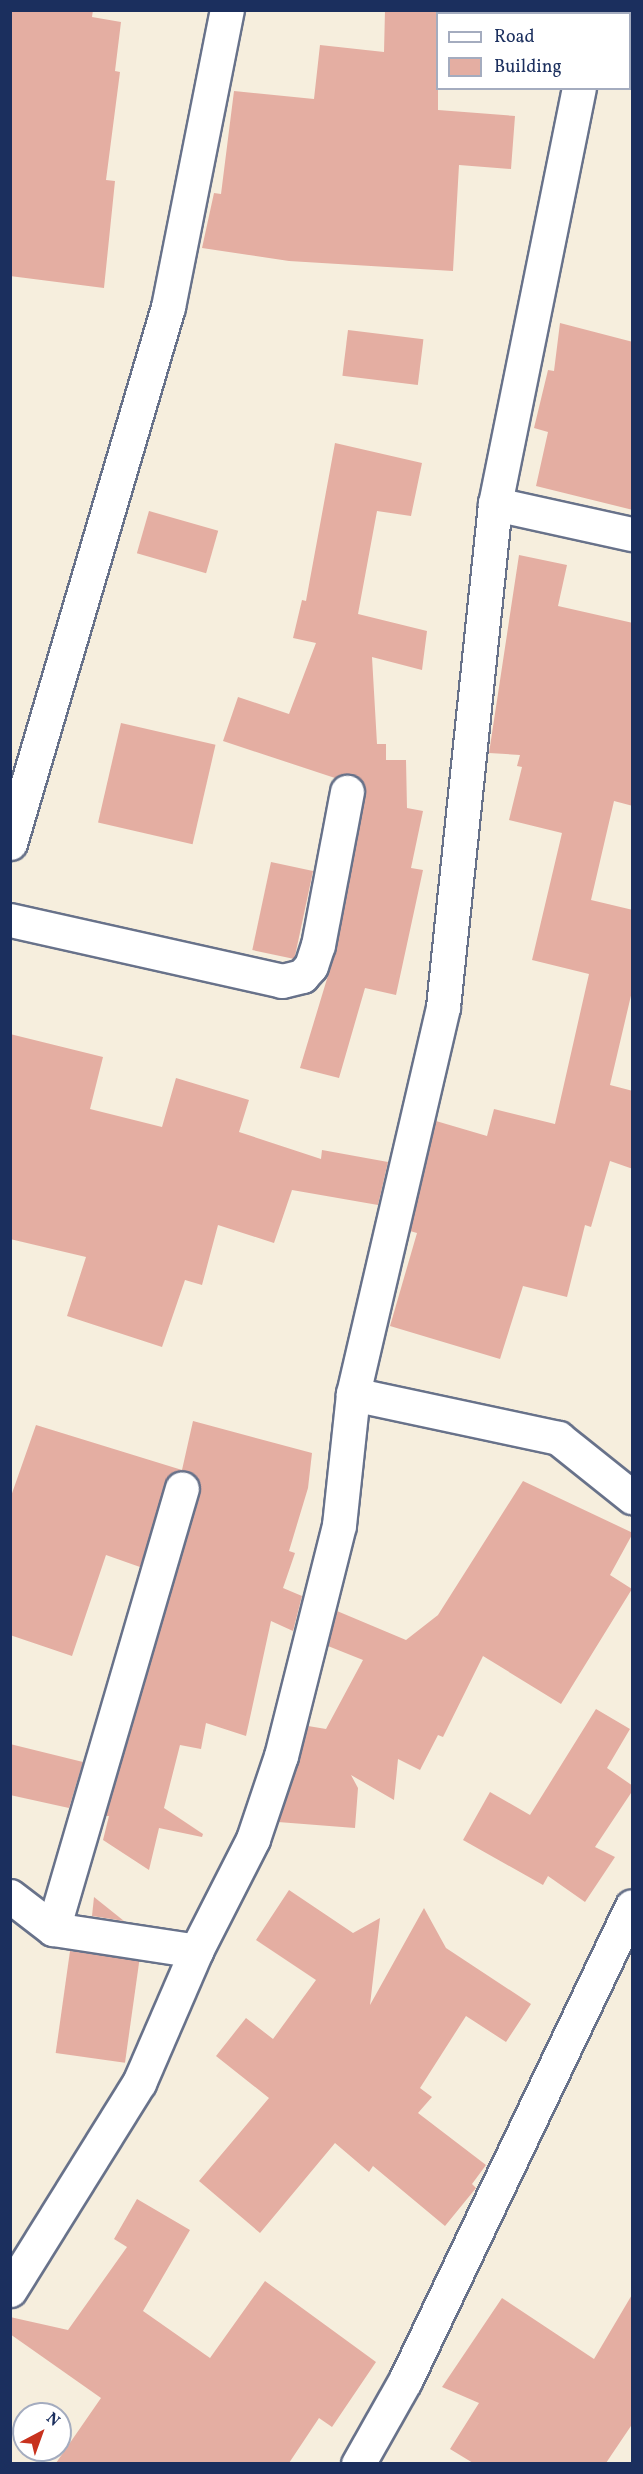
<!DOCTYPE html>
<html>
<head>
<meta charset="utf-8">
<style>
  body { margin:0 }
  #map { position:relative; width:643px; height:2474px; overflow:hidden; background:#f6eedd; font-family:Vollkorn,serif }
  div>[style] { position:absolute }
  [style*='--x'] { left:calc(var(--x)*1px); top:calc(var(--y)*1px); width:calc(var(--w)*1px); rotate:calc(var(--a)*1deg) }
  .building>* { inset:0; background:#e4aea2; transform-origin:0 0 }
  .roads { filter:drop-shadow(2px 0 #68728a) drop-shadow(-2px 0 #68728a) drop-shadow(0 2px #68728a) drop-shadow(0 -2px #68728a) }
  .minor>* { height:33px; margin:-16.5px; padding:0 16.5px; transform-origin:16.5px; border-radius:16.5px; background:#fff }
  span { translate:-50% -50%; white-space:nowrap; text-align:center; line-height:1.15; -webkit-text-stroke:5px #fff; paint-order:stroke }
  .frame { position:absolute; inset:0; border:12px solid #1b2f5e; pointer-events:none }
  .legend { position:absolute; left:436px; top:12px; width:195px; height:78px; box-sizing:border-box; background:#fff; border:2px solid #a4acbf; margin:0; padding:8px 10px; list-style:none; font-size:18px; color:#1b2f5e }
  .legend li { display:flex; align-items:center; gap:12px; height:30px }
  .legend b { width:30px; border:2px solid #a4acbf }
  .north { position:absolute; left:12px; top:2402px; width:60px; height:60px; box-sizing:border-box; background:#fff; border:2px solid #a4acbf; border-radius:50%; rotate:41deg; font-size:16px; font-weight:700; line-height:24px; text-align:center; color:#1b2f5e }
  .north::after { content:''; display:block; margin:auto; width:21px; height:27px; background:#c8321e; clip-path:polygon(50% 0,100% 100%,50% 72%,0 100%) }
</style>
</head>
<body>
<div id="map">
  <div class="building">
    <div style="clip-path:polygon(10px 10px,93px 10px,92px 17px,121px 22px,115px 71px,120px 72px,106px 180px,115px 181px,104px 288px,10px 276px)"></div>
    <div style="clip-path:polygon(385px 10px,438px 10px,438px 110px,515px 116px,511px 169px,459px 165px,453px 271px,289px 261px,202px 248px,214px 193px,221px 194px,234px 91px,314px 99px,320px 45px,384px 52px)"></div>
    <div style="clip-path:polygon(560px 323px,633px 342px,633px 510px,536px 486px,548px 432px,534px 428px,548px 370px,554px 371px)"></div>
    <div style="left:348px;top:330px;width:76px;height:46px;rotate:7deg"></div>
    <div style="clip-path:polygon(335px 443px,422px 463px,411px 516px,377px 511px,358px 614px,427px 631px,422px 670px,372px 657px,377px 744px,386px 744px,386px 760px,406px 760px,407px 808px,423px 811px,411px 868px,423px 870px,396px 995px,365px 988px,339px 1078px,300px 1068px,336px 949px,364px 785px,351px 774px,335px 778px,223px 741px,238px 697px,289px 714px,316px 643px,293px 638px,302px 600px,306px 601px)"></div>
    <div style="left:149px;top:511px;width:72px;height:44px;rotate:16deg"></div>
    <div style="clip-path:polygon(519px 555px,567px 565px,558px 606px,633px 623px,633px 806px,614px 801px,591px 900px,633px 910px,633px 987px,610px 1085px,633px 1091px,633px 1169px,610px 1161px,591px 1227px,585px 1225px,567px 1297px,523px 1286px,500px 1359px,390px 1326px,417px 1233px,410px 1231px,436px 1121px,487px 1136px,494px 1109px,555px 1124px,589px 974px,532px 960px,562px 833px,509px 820px,522px 767px,517px 766px,520px 755px,489px 753px)"></div>
    <div style="left:121px;top:723px;width:97px;height:102px;rotate:13deg"></div>
    <div style="left:271px;top:862px;width:43px;height:90px;rotate:12deg"></div>
    <div style="clip-path:polygon(10px 1034px,103px 1057px,90px 1109px,162px 1127px,176px 1078px,249px 1100px,239px 1132px,321px 1159px,322px 1150px,388px 1162px,378px 1205px,292px 1190px,274px 1243px,218px 1225px,202px 1285px,185px 1280px,162px 1347px,67px 1316px,86px 1257px,10px 1239px)"></div>
    <div style="clip-path:polygon(193px 1421px,312px 1453px,308px 1488px,289px 1551px,295px 1553px,283px 1588px,302px 1596px,293px 1631px,271px 1621px,246px 1736px,206px 1723px,201px 1749px,180px 1745px,164px 1808px,203px 1834px,202px 1837px,159px 1828px,149px 1870px,103px 1840px,109px 1816px,106px 1816px,200px 1484px,187px 1471px,169px 1476px,140px 1567px,106px 1555px,72px 1656px,10px 1635px,10px 1499px,36px 1425px,182px 1470px)"></div>
    <div style="clip-path:polygon(523px 1481px,633px 1533px,610px 1575px,632px 1589px,561px 1704px,483px 1656px,443px 1737px,438px 1735px,420px 1770px,398px 1759px,394px 1800px,351px 1775px,358px 1788px,355px 1828px,278px 1822px,308px 1726px,326px 1729px,363px 1660px,328px 1646px,337px 1611px,406px 1640px,438px 1615px)"></div>
    <div style="clip-path:polygon(596px 1709px,630px 1729px,607px 1768px,633px 1786px,633px 1790px,595px 1847px,615px 1857px,585px 1902px,548px 1876px,543px 1885px,463px 1840px,490px 1792px,530px 1815px)"></div>
    <div style="clip-path:polygon(10px 1744px,83px 1762px,69px 1808px,10px 1795px)"></div>
    <div style="clip-path:polygon(289px 1890px,353px 1933px,380px 1918px,370px 2005px,424px 1908px,446px 1948px,531px 2004px,506px 2042px,466px 2016px,420px 2088px,432px 2097px,418px 2113px,486px 2165px,472px 2184px,476px 2188px,445px 2226px,373px 2166px,369px 2172px,335px 2143px,260px 2233px,199px 2181px,269px 2098px,216px 2056px,246px 2018px,273px 2039px,316px 1980px,256px 1940px)"></div>
    <div style="clip-path:polygon(94px 1897px,124px 1921px,92px 1916px)"></div>
    <div style="left:70px;top:1951px;width:70px;height:103px;rotate:8deg"></div>
    <div style="clip-path:polygon(137px 2199px,190px 2230px,143px 2311px,210px 2358px,265px 2281px,376px 2362px,332px 2427px,319px 2418px,289px 2463px,56px 2463px,101px 2398px,10px 2334px,10px 2317px,68px 2330px,127px 2247px,114px 2239px)"></div>
    <div style="clip-path:polygon(633px 2293px,633px 2423px,606px 2463px,473px 2463px,450px 2449px,479px 2403px,442px 2387px,502px 2298px,594px 2359px)"></div>
  </div>
  <div class="roads">
    <div class="minor">
      <div style="--x:595;--y:14;--w:4;--a:-90"></div>
      <div style="--x:495;--y:504;--w:140;--a:12.4"></div>
      <div style="--x:10;--y:843;--w:559;--a:-73.58"></div>
      <div style="--x:168;--y:307;--w:303;--a:-78.8"></div>
      <div style="--x:10;--y:920;--w:279;--a:12.6"></div>
      <div style="--x:282;--y:981;--w:21;--a:-14"></div>
      <div style="--x:302;--y:976;--w:13;--a:-48"></div>
      <div style="--x:311;--y:966;--w:22;--a:-72"></div>
      <div style="--x:318;--y:945;--w:156;--a:-79.3"></div>
      <div style="--x:353;--y:1394;--w:210;--a:12.1"></div>
      <div style="--x:558;--y:1438;--w:95;--a:38.6"></div>
      <div style="--x:10;--y:1896;--w:54;--a:37.5"></div>
      <div style="--x:53;--y:1929;--w:145;--a:8.7"></div>
      <div style="--x:196;--y:1951;--w:126;--a:-63"></div>
      <div style="--x:253;--y:1839;--w:88;--a:-71.4"></div>
      <div style="--x:281;--y:1756;--w:238;--a:-75.9"></div>
      <div style="--x:339;--y:1525;--w:132;--a:-83.9"></div>
      <div style="--x:353;--y:1394;--w:397;--a:-76.9"></div>
      <div style="--x:443;--y:1007;--w:506;--a:-84.1"></div>
      <div style="--x:495;--y:504;--w:424;--a:-78.6"></div>
      <div style="--x:53;--y:1929;--w:459;--a:-73.7"></div>
      <div style="--x:10;--y:2290;--w:244;--a:-58.1"></div>
      <div style="--x:139;--y:2083;--w:144;--a:-66.6"></div>
      <div style="--x:358;--y:2464;--w:95;--a:-60.5"></div>
      <div style="--x:405;--y:2381;--w:526;--a:-64.46"></div>
    </div>
  </div>
  <div class="frame"></div>
  <ul class="legend">
  <li><b style="height:8px;background:#fff"></b>Road</li>
  <li><b style="height:16px;background:#e4aea2"></b>Building</li>
  </ul>
  <div class="north">N</div>
</div>
</body>
</html>
